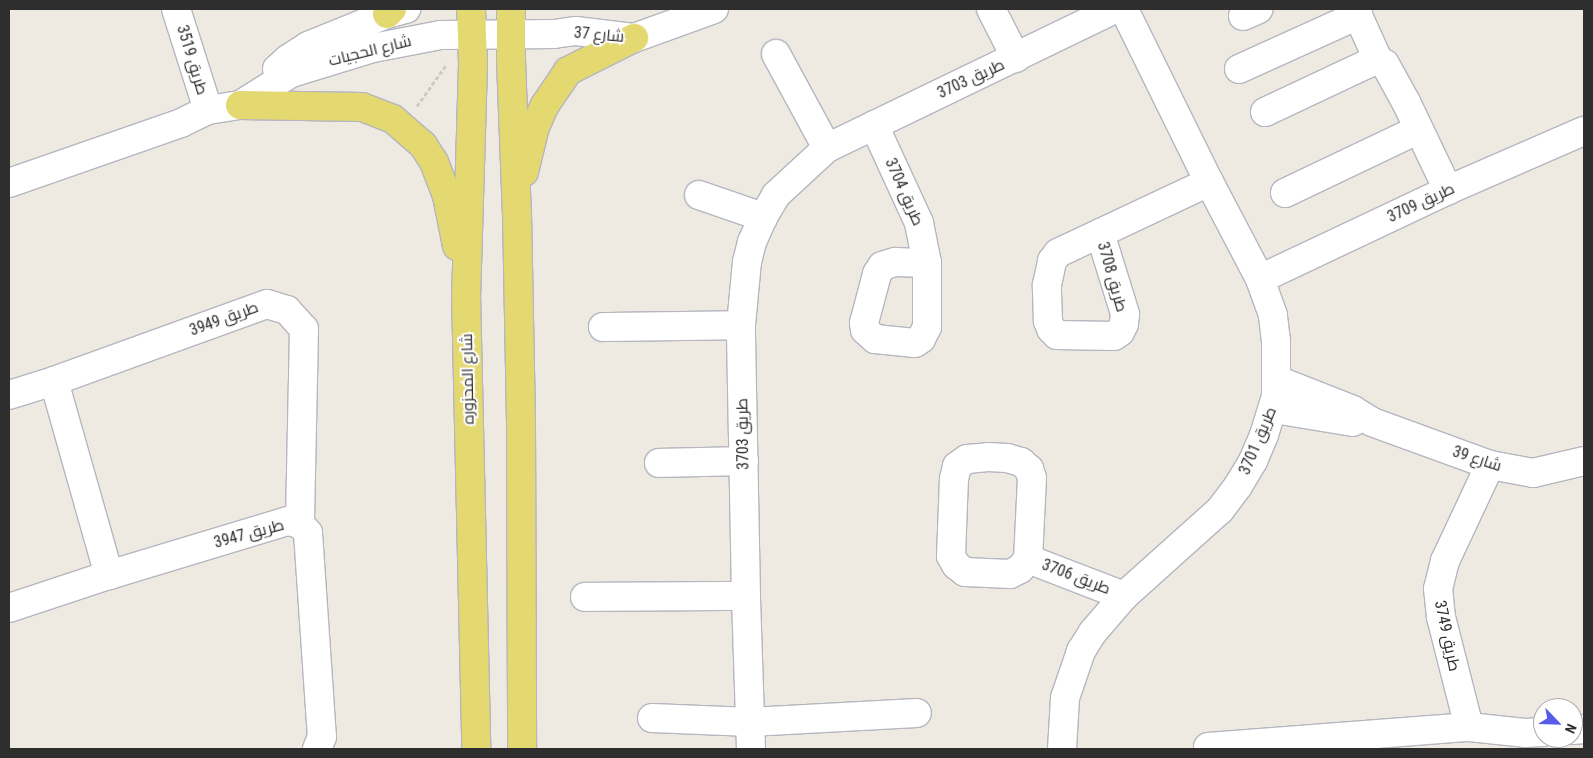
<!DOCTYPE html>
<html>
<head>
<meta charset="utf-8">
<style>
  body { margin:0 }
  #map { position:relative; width:1593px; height:758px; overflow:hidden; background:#eeeae2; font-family:"Roboto Condensed",Cairo,sans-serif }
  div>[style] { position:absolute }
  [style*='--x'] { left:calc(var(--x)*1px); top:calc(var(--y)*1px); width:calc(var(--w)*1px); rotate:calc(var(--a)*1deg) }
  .path>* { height:3px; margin-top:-1.5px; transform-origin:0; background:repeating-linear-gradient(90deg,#c9c9c9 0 4px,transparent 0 6.5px) }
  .roads { filter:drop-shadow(1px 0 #b5b6c0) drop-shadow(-1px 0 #b5b6c0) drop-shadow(0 1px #b5b6c0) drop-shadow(0 -1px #b5b6c0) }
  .minor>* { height:28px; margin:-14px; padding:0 14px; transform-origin:14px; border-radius:14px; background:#fff }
  .major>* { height:28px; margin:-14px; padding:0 14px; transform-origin:14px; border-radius:14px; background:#e4d871 }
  span { translate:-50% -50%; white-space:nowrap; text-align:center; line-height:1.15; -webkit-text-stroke:4px #fff; paint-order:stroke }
  .street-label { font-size:16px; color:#2e2e2e }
  .frame { position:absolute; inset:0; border:10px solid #2e2e2e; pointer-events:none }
  .north { position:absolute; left:1533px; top:698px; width:50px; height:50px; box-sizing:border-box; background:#fff; border:1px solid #ababab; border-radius:50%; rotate:114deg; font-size:14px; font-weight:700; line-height:20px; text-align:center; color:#2e2e2e }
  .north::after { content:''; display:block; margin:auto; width:18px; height:22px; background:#545ce9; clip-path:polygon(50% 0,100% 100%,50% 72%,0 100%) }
</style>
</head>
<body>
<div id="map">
  <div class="path">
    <div style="--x:417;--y:106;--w:52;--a:-54.5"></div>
  </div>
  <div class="roads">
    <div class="minor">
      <div style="--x:176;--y:9;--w:106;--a:72.4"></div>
      <div style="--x:991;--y:9;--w:55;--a:63"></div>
      <div style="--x:1355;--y:9;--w:58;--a:65.6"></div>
      <div style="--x:1243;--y:16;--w:17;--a:-24"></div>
      <div style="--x:776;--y:54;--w:107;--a:61.5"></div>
      <div style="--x:277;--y:69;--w:15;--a:-42"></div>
      <div style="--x:288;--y:59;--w:24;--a:-33"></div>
      <div style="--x:308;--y:46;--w:85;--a:-22.1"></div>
      <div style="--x:387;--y:14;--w:20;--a:-15"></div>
      <div style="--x:1239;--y:69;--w:131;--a:-24.4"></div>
      <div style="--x:1265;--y:112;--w:113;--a:-25.2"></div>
      <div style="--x:1367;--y:64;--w:7;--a:-27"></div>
      <div style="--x:1373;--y:61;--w:12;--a:14"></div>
      <div style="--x:1385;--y:64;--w:43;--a:61.1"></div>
      <div style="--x:1406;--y:102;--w:98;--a:64.5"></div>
      <div style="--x:874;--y:125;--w:108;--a:65.3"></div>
      <div style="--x:919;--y:223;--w:41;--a:78.7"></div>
      <div style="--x:9;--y:183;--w:182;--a:-19.2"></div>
      <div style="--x:181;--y:123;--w:30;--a:-26"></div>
      <div style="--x:208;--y:110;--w:32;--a:-9"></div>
      <div style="--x:240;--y:105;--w:60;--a:-32.1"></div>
      <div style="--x:291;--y:73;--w:86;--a:-17"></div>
      <div style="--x:373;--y:48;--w:69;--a:-10.8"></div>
      <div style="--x:441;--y:35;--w:113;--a:-0.5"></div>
      <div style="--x:554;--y:34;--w:22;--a:-8"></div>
      <div style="--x:576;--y:31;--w:58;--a:6.9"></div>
      <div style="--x:634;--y:38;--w:85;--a:-19.9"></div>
      <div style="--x:1285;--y:193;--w:148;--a:-25.5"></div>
      <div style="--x:699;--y:195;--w:68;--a:19"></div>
      <div style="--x:1100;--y:233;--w:85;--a:72.8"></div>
      <div style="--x:1125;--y:314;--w:10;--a:96"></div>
      <div style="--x:1124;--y:324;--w:9;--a:117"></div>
      <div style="--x:1120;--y:332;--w:7;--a:146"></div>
      <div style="--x:1114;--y:336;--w:57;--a:-179"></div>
      <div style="--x:1057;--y:335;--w:8;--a:-135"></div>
      <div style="--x:1051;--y:329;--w:9;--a:-111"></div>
      <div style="--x:1048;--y:321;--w:36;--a:-92"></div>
      <div style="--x:1047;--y:285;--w:25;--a:-78"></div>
      <div style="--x:1052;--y:261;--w:10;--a:-53"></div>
      <div style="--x:1058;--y:253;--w:167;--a:-25.2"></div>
      <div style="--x:895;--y:262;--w:32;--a:2"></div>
      <div style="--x:927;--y:263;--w:64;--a:90"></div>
      <div style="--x:927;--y:327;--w:13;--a:117"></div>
      <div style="--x:921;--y:339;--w:7;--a:146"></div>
      <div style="--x:915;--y:343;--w:40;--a:-174.3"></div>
      <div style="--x:875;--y:339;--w:13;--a:-138"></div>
      <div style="--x:865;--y:330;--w:7;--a:-98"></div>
      <div style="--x:864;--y:323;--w:51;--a:-75.1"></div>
      <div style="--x:877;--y:274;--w:9;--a:-58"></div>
      <div style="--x:882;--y:266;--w:14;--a:-17"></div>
      <div style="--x:1260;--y:279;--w:208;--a:-25.3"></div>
      <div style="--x:1448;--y:190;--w:148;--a:-23.5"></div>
      <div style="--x:603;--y:327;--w:138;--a:-0.8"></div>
      <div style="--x:1277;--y:380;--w:82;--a:21.5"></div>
      <div style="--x:1353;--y:410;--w:22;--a:32"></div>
      <div style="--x:1372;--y:422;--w:126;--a:20"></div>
      <div style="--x:1490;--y:465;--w:44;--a:10.5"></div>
      <div style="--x:1533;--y:473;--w:52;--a:-13.2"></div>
      <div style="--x:54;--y:381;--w:202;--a:74.2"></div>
      <div style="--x:9;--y:395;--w:47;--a:-17.3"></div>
      <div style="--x:54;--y:381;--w:226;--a:-19.9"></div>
      <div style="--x:267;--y:304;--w:21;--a:17"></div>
      <div style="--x:287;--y:310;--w:25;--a:48"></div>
      <div style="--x:304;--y:329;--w:195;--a:91.2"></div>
      <div style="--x:1274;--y:409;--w:80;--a:9.3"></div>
      <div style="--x:988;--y:457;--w:19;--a:3"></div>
      <div style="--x:1007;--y:458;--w:15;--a:16"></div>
      <div style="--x:1021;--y:462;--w:11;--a:41"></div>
      <div style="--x:1029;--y:469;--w:9;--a:72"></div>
      <div style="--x:1032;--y:478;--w:81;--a:92.8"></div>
      <div style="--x:1028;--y:559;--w:13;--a:129"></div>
      <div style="--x:1020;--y:569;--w:11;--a:153"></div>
      <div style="--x:1010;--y:574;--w:45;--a:-177.5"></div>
      <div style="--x:965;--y:572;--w:11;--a:-142"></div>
      <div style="--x:956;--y:565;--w:10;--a:-119"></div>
      <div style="--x:951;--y:556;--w:77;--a:-87.8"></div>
      <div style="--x:954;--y:479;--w:13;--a:-77"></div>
      <div style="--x:957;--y:466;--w:12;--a:-35"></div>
      <div style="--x:967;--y:459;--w:21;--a:-5"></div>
      <div style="--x:659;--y:463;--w:85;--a:-1.3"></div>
      <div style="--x:1028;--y:559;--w:103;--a:21.1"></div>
      <div style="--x:585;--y:597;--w:161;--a:-0.4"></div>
      <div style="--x:9;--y:608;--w:105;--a:-18.3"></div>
      <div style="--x:109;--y:575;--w:187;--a:-16.8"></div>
      <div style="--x:288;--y:521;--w:12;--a:14"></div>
      <div style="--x:300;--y:524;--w:12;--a:48"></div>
      <div style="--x:308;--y:533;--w:204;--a:86.1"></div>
      <div style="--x:322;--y:737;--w:13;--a:113"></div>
      <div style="--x:652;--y:718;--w:98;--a:2.3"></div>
      <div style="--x:750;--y:722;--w:167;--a:-3.1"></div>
      <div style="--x:1469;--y:727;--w:114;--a:-104.3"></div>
      <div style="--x:1441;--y:617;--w:28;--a:-96"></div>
      <div style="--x:1438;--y:589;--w:29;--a:-76"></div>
      <div style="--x:1445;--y:561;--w:106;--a:-64.9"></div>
      <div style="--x:1573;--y:730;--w:11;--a:-5"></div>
      <div style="--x:1208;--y:747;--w:262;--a:-4.4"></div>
      <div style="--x:1469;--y:727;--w:56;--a:6.1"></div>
      <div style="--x:1525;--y:733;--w:18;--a:-3"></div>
      <div style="--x:751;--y:749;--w:153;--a:-91.9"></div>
      <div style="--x:746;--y:596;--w:271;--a:-91.1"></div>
      <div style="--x:741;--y:325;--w:63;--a:-84.6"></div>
      <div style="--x:747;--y:262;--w:21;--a:-76"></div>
      <div style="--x:752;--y:242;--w:27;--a:-66"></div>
      <div style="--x:763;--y:217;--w:26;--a:-59"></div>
      <div style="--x:776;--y:195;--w:69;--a:-42.7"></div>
      <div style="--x:827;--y:148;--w:319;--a:-25.8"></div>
      <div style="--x:1062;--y:749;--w:51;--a:-86.6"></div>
      <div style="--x:1065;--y:698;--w:50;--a:-71.2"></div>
      <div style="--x:1081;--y:651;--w:22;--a:-58"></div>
      <div style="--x:1093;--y:632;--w:48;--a:-49.3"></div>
      <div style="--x:1124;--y:596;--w:129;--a:-41.9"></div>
      <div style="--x:1220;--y:510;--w:30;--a:-53"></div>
      <div style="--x:1238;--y:486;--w:29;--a:-59"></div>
      <div style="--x:1253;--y:461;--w:28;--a:-67"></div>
      <div style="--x:1264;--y:435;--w:41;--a:-72.9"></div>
      <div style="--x:1276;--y:396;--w:55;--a:-90"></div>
      <div style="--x:1276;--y:341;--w:26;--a:-97"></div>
      <div style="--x:1273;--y:315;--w:38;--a:-110"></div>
      <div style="--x:1260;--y:279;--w:110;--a:-117.7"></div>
      <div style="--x:1209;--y:182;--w:193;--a:-116.2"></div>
    </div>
    <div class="major">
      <div style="--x:471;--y:9;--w:55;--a:87.9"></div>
      <div style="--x:473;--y:64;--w:230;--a:91.7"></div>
      <div style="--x:466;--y:294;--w:455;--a:88.7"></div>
      <div style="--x:511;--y:9;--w:51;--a:90"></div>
      <div style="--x:511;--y:60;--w:153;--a:87.8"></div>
      <div style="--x:517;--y:213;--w:210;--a:88.9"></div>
      <div style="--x:521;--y:423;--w:326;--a:89.8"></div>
      <div style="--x:387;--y:14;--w:7;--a:-45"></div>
      <div style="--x:240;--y:105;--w:122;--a:0.9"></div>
      <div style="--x:362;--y:107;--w:33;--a:21"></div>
      <div style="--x:393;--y:119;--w:40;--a:41"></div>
      <div style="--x:423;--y:145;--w:20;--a:57"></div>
      <div style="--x:434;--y:162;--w:36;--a:69"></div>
      <div style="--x:447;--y:196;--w:51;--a:78.7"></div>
      <div style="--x:524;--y:172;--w:46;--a:-76.3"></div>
      <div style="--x:535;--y:127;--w:24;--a:-66"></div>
      <div style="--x:545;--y:105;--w:41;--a:-55.9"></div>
      <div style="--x:568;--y:71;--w:74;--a:-26.6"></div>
    </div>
  </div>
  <div class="street-label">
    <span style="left:599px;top:35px;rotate:5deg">شارع 37</span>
    <span style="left:370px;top:51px;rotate:-14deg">شارع الحجيات</span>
    <span style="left:192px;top:60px;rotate:73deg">طريق 3519</span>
    <span style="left:971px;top:79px;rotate:-25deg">طريق 3703</span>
    <span style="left:904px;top:192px;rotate:66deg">طريق 3704</span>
    <span style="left:1421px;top:203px;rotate:-25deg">طريق 3709</span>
    <span style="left:1112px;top:277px;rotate:74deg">طريق 3708</span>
    <span style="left:224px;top:319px;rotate:-20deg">طريق 3949</span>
    <span style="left:468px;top:379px;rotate:-91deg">شارع المحزوره</span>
    <span style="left:743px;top:434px;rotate:-91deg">طريق 3703</span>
    <span style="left:1258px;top:441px;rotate:-67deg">طريق 3701</span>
    <span style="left:1477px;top:459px;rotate:18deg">شارع 39</span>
    <span style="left:249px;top:534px;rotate:-15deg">طريق 3947</span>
    <span style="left:1076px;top:577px;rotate:21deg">طريق 3706</span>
    <span style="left:1447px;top:636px;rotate:78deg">طريق 3749</span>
  </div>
  <div class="frame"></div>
  <div class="north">N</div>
</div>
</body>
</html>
